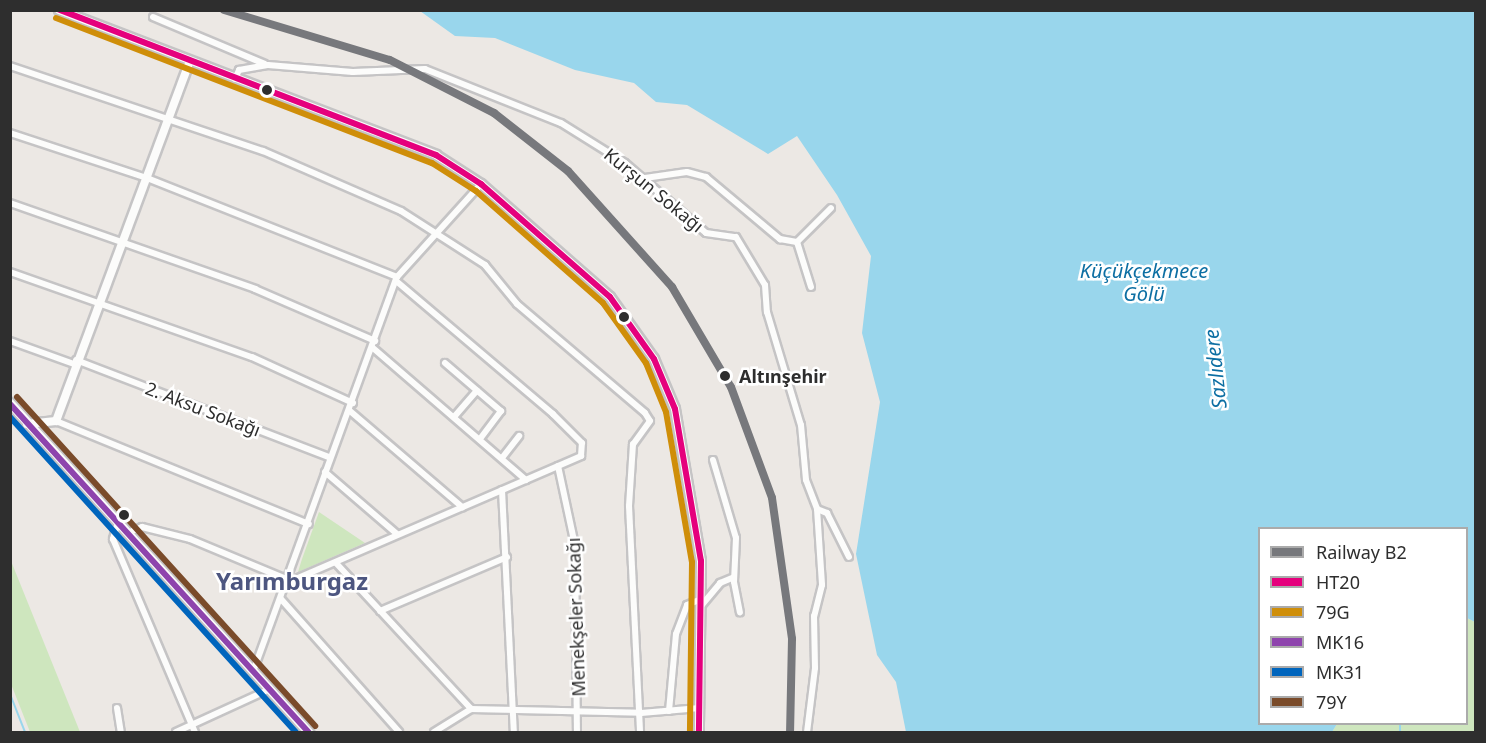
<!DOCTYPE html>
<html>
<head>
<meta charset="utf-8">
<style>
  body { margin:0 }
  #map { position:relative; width:1486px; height:743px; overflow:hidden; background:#ece8e4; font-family:"Noto Sans",sans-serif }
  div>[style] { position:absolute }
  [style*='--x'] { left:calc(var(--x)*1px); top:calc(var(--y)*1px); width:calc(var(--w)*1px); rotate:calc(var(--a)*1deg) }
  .green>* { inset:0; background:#cee6be }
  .water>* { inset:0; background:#99d6ec }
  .stream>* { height:2px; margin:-1px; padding:0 1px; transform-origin:1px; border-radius:1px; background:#99d6ec }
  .roads { filter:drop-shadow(2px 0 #c5c4c5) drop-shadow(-2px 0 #c5c4c5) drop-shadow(0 2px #c5c4c5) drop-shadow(0 -2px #c5c4c5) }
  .minor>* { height:6px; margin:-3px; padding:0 3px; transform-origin:3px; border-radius:3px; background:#fcfcfb }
  .tertiary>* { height:8px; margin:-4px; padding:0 4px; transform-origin:4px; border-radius:4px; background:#fcfcfb }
  .secondary>* { height:9px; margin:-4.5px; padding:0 4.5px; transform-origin:4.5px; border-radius:4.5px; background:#fcfcfb }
  .bus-1>* { height:6px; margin:-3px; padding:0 3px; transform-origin:3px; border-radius:3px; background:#e5007d }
  .bus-2>* { height:6px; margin:-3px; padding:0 3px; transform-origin:3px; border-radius:3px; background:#cf8e09 }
  .bus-3>* { height:6px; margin:-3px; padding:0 3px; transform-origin:3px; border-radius:3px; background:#8e44ad }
  .bus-4>* { height:6px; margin:-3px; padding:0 3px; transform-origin:3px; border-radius:3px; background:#0065bd }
  .bus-5>* { height:6px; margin:-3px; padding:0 3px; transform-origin:3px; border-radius:3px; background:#7a4b2a }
  .rail-1>* { height:8px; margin:-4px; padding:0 4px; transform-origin:4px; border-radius:4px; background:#77787c }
  .dots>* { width:16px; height:16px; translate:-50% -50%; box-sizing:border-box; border:3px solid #fff; border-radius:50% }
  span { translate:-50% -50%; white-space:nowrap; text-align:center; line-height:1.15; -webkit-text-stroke:5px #fff; paint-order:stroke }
  .street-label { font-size:18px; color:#2e2e2e }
  .stop-label { font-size:18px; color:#2e2e2e; font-weight:700 }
  .left { translate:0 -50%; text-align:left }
  .water-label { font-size:20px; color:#0d6fa3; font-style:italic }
  .district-label { font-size:24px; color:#4d5680; font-weight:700 }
  .frame { position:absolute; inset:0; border:12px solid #2e2e2e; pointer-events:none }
  .legend { position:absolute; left:1258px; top:527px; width:210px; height:198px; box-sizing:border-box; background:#fff; border:2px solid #ababab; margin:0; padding:8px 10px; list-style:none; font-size:18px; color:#2e2e2e }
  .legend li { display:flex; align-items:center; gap:12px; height:30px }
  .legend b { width:30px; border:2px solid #ababab }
</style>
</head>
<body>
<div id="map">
  <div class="green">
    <div style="clip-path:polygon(319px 512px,365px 543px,298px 572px,302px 559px)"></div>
    <div style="clip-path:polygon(11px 561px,78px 727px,80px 732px,30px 732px,11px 684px)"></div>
    <div style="clip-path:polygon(1467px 618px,1475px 622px,1475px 732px,1332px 732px,1337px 724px,1466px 724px)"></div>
  </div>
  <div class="water">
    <div style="clip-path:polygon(420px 11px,1475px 11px,1475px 622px,1467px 618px,1466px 528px,1260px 528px,1260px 724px,1337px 724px,1332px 732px,906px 732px,896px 682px,877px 655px,856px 554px,880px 402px,862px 333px,871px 256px,837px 195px,797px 136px,768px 154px,687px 105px,656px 102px,634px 83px,575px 70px,495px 38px,455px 36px)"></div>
  </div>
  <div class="stream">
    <div style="--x:10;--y:694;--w:41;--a:68.5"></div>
    <div style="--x:1400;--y:732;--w:8;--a:-90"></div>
  </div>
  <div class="roads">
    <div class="minor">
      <div style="--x:153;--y:17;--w:121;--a:22.8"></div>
      <div style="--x:10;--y:66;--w:267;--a:18.6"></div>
      <div style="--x:263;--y:151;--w:150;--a:23.5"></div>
      <div style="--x:401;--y:211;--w:100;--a:32.7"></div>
      <div style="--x:485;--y:265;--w:50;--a:50.6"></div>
      <div style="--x:517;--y:304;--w:168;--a:40.4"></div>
      <div style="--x:645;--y:413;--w:9;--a:58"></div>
      <div style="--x:650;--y:421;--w:29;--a:126"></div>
      <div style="--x:633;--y:444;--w:62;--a:93.7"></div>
      <div style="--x:629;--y:506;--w:226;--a:87.2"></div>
      <div style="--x:235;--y:79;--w:10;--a:-66"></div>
      <div style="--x:239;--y:70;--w:29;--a:-10"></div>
      <div style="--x:268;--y:65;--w:85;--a:4.7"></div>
      <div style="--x:353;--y:72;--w:72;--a:-2.4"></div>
      <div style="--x:425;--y:69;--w:146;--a:21.7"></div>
      <div style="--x:561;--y:123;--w:75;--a:32"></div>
      <div style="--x:625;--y:163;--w:107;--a:40.8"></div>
      <div style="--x:706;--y:233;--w:30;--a:8"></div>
      <div style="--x:736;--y:237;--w:56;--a:58.9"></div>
      <div style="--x:765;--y:285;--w:27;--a:86"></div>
      <div style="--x:767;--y:312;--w:118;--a:73.3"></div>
      <div style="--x:801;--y:425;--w:55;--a:84.8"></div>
      <div style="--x:806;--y:480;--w:31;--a:69"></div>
      <div style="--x:817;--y:509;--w:76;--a:86.2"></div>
      <div style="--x:822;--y:585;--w:32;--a:104"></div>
      <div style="--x:814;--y:616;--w:52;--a:88.9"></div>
      <div style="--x:815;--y:668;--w:64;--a:97.1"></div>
      <div style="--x:10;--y:133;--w:144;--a:18.2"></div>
      <div style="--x:147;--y:178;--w:269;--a:21.6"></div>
      <div style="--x:645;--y:178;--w:42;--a:-8.1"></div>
      <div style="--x:687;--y:172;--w:20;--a:15"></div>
      <div style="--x:706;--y:177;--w:97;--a:40"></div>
      <div style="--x:780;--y:239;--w:17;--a:10"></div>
      <div style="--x:797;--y:242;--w:48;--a:-45"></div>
      <div style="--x:10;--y:203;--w:260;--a:19.3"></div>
      <div style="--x:255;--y:289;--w:131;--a:23.4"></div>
      <div style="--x:797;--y:242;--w:47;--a:72.7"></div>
      <div style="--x:10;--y:272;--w:256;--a:19.4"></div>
      <div style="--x:252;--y:357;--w:111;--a:24.5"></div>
      <div style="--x:10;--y:341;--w:68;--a:19.8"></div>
      <div style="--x:373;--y:348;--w:202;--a:40.8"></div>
      <div style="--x:76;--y:360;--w:271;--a:21"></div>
      <div style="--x:445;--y:363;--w:74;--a:40.6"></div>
      <div style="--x:501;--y:411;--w:35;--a:127"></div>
      <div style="--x:350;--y:411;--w:148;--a:40.6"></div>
      <div style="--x:454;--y:417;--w:35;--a:-49"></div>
      <div style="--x:56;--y:421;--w:273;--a:22.2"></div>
      <div style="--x:502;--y:458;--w:28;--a:-52"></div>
      <div style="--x:713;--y:460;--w:81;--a:73.6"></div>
      <div style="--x:736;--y:538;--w:44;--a:92.6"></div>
      <div style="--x:734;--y:582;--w:31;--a:79"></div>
      <div style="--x:558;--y:466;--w:81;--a:77.9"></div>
      <div style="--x:575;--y:545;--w:187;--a:89.4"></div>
      <div style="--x:325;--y:472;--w:95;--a:40.7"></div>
      <div style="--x:502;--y:490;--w:242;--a:87.2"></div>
      <div style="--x:817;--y:509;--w:11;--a:22"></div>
      <div style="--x:827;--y:513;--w:49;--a:63.4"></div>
      <div style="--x:119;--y:519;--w:21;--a:107"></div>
      <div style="--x:113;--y:539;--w:210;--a:67"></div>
      <div style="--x:130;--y:532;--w:13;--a:-23"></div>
      <div style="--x:142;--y:527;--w:49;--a:14"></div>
      <div style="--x:190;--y:539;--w:109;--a:22.6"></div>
      <div style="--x:291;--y:581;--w:316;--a:-23.3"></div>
      <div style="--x:581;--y:456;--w:13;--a:-86"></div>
      <div style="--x:582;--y:443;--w:41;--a:-135"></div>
      <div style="--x:553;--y:414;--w:206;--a:-139.7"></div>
      <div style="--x:336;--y:563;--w:199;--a:47.2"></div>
      <div style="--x:471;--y:709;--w:170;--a:1.3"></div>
      <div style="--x:641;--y:713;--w:59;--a:-4.8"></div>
      <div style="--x:281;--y:599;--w:178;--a:48.4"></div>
      <div style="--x:701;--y:606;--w:30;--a:-50"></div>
      <div style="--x:720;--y:583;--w:15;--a:-23"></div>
      <div style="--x:380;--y:611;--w:138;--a:-23"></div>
      <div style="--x:254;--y:669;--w:417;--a:-70"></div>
      <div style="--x:397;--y:277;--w:125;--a:-47.9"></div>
      <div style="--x:117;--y:708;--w:24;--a:81"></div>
      <div style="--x:669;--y:711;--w:77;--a:-84.8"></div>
      <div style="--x:676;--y:634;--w:31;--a:-69"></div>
      <div style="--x:687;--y:605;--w:15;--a:-23"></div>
      <div style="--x:176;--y:732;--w:103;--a:-24.6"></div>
      <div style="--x:434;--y:732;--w:44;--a:-31.9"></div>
    </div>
    <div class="tertiary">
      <div style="--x:59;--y:10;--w:404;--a:21"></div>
      <div style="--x:436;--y:155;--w:54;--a:32.8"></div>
      <div style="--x:481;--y:184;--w:171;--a:41.2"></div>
      <div style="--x:610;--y:297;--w:76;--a:54.6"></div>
      <div style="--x:654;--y:359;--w:54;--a:67.2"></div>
      <div style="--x:675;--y:409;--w:154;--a:80.3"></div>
      <div style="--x:701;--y:561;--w:171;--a:90.7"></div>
      <div style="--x:27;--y:424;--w:29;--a:-6"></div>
      <div style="--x:56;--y:421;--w:382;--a:-69.6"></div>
    </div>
    <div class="secondary">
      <div style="--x:10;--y:403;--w:444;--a:47.8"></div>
    </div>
  </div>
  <div class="bus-1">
    <div style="--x:60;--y:10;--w:403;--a:21.1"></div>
    <div style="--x:436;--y:155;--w:54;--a:32.8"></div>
    <div style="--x:481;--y:184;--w:171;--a:41.2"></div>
    <div style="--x:610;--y:297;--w:76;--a:54.6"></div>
    <div style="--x:654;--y:359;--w:54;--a:67.2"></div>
    <div style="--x:675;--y:409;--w:154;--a:80.3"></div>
    <div style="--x:701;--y:561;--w:171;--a:90.7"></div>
  </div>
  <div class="bus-2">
    <div style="--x:56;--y:18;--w:403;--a:21.1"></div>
    <div style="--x:432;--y:163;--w:52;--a:32.5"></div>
    <div style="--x:476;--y:191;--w:169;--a:41.4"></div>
    <div style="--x:603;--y:303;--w:74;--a:54.4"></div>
    <div style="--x:646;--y:363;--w:53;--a:67.8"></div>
    <div style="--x:666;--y:412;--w:152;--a:80.2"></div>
    <div style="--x:692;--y:562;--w:170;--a:90.7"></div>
  </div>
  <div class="bus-3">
    <div style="--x:10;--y:404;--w:443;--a:47.7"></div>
  </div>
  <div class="bus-4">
    <div style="--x:10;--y:417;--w:425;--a:47.8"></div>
  </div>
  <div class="bus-5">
    <div style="--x:17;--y:397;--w:444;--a:47.8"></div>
  </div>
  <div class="rail-1">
    <div style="--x:224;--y:10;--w:173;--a:16.8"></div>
    <div style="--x:390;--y:60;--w:117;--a:27"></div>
    <div style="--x:494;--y:113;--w:94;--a:38.1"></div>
    <div style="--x:568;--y:171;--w:156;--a:48.1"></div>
    <div style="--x:672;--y:287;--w:116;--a:59.5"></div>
    <div style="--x:731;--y:387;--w:118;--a:69.7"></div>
    <div style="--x:772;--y:498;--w:142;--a:81.9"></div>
    <div style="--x:792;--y:639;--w:93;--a:91.2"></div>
  </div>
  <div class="dots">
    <div style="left:267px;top:90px;background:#2e2e2e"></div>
    <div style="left:624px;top:317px;background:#2e2e2e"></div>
    <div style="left:725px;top:376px;background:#2e2e2e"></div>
    <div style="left:124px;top:515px;background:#2e2e2e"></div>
  </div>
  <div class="street-label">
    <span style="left:654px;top:190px;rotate:39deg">Kurşun Sokağı</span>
    <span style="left:203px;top:409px;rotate:21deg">2. Aksu Sokağı</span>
    <span style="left:576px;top:617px;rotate:-92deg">Menekşeler Sokağı</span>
  </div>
  <div class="stop-label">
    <span class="left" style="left:739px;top:376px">Altınşehir</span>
  </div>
  <div class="water-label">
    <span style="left:1144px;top:282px">Küçükçekmece<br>Gölü</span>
    <span style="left:1215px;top:369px;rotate:-96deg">Sazlıdere</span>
  </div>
  <div class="district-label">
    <span style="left:292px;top:581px">Yarımburgaz</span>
  </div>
  <div class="frame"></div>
  <ul class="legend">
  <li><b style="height:8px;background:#77787c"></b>Railway B2</li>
  <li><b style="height:8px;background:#e5007d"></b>HT20</li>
  <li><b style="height:8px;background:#cf8e09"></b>79G</li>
  <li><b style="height:8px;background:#8e44ad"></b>MK16</li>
  <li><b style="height:8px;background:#0065bd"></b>MK31</li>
  <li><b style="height:8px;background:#7a4b2a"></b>79Y</li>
  </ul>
</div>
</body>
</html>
